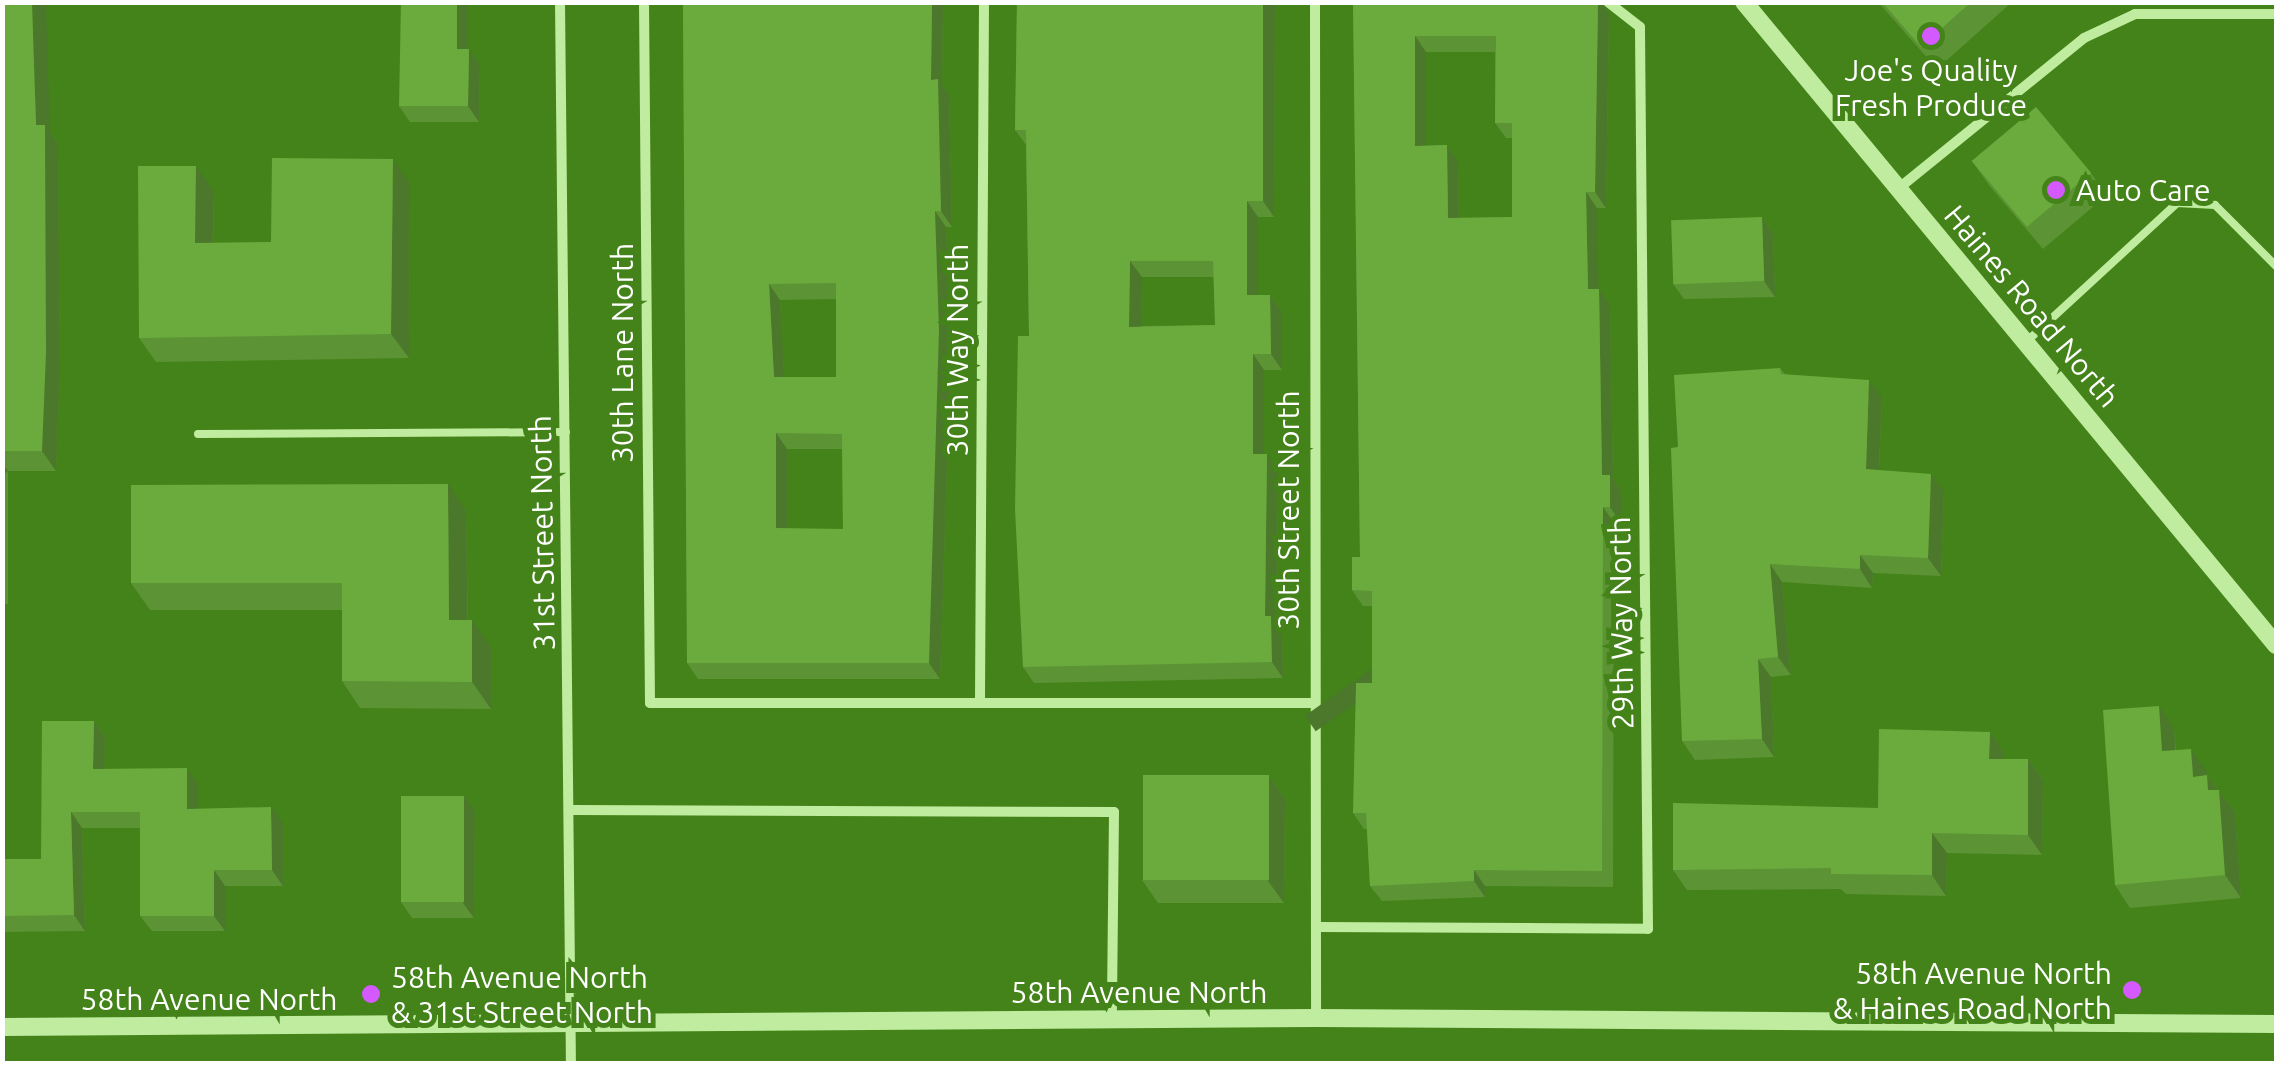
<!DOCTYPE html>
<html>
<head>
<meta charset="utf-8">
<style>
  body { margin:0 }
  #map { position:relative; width:2279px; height:1066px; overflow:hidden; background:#448319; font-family:Ubuntu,sans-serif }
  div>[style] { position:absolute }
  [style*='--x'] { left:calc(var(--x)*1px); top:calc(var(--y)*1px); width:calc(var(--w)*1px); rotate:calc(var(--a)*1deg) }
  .service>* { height:8px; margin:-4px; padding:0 4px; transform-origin:4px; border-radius:4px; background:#bfec9e }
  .minor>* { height:10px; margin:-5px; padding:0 5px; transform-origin:5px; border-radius:5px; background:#bfec9e }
  .tertiary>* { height:18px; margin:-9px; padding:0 9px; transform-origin:9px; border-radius:9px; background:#bfec9e }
  .wall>* { inset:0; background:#5c9335 }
  .shaded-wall>* { inset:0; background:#4b782b; transform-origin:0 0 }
  .building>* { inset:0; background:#6bab3e; transform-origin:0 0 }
  .dots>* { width:28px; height:28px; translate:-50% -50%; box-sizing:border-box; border:5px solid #448319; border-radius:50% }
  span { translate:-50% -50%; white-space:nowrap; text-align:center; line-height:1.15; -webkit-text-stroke:10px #448319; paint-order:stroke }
  .poi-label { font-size:30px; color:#fff }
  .left { translate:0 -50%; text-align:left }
  .right { translate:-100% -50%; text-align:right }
  .street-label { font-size:30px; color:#fff }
  .frame { position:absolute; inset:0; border:5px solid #fff; pointer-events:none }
</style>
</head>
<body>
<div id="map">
  <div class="service">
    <div style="--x:2026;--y:342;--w:205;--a:-42.6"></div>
    <div style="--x:2177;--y:203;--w:38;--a:3"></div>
    <div style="--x:2215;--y:205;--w:86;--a:45"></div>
    <div style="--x:198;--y:434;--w:368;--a:-0.3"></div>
  </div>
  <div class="minor">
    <div style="--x:560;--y:2;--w:1062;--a:89.41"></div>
    <div style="--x:644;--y:2;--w:701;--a:89.51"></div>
    <div style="--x:650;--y:703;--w:662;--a:0"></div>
    <div style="--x:1315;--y:2;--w:1016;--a:89.94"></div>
    <div style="--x:1899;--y:188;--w:238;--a:-39"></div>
    <div style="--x:2084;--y:38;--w:56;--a:-25.2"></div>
    <div style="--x:2135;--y:14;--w:141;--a:0"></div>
    <div style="--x:980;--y:698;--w:696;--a:-89.67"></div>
    <div style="--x:571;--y:810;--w:543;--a:0.21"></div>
    <div style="--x:1114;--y:812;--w:208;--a:90.6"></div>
    <div style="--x:1319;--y:927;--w:329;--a:0.3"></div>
    <div style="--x:1648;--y:929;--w:902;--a:-90.51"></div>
    <div style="--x:1640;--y:27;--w:41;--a:-142"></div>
  </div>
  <div class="tertiary">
    <div style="--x:1744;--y:2;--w:835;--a:50.4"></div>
    <div style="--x:2;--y:1027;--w:1314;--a:-0.39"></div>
    <div style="--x:1316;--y:1018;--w:960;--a:0.36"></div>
  </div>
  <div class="wall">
    <div style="clip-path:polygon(2px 2px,50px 132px,58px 145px,60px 373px,56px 471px,8px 471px,8px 604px,2px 604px)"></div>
    <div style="clip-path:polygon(468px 2px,468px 49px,480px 65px,479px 122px,410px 122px,399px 106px)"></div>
    <div style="clip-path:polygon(evenodd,683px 2px,943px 2px,942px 85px,949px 95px,952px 227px,946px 227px,951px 346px,940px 679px,698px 679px,687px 663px,683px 2px,836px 299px,836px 377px,784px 377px,780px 300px,836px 299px,683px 2px,787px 449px,842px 449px,843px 529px,787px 529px,787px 449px)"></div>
    <div style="clip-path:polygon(evenodd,1017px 2px,1275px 2px,1274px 217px,1258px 217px,1258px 295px,1270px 295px,1282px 312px,1282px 370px,1264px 370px,1264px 454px,1278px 471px,1277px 624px,1282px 632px,1283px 678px,1034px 683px,1023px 667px,1029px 336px,1026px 145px,1015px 130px,1017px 2px,1142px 277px,1214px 277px,1215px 325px,1141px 326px,1142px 277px)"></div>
    <div style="clip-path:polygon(evenodd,1353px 2px,1609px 14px,1606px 208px,1597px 208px,1598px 289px,1610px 305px,1613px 479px,1621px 491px,1621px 523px,1614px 523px,1613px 887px,1485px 886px,1485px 897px,1382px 901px,1370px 886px,1367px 829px,1364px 829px,1353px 813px,1372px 683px,1372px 606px,1363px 606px,1352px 590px,1360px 557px,1353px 2px,1426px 52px,1495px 52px,1495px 123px,1506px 138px,1512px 138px,1512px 217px,1459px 218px,1458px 161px,1447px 145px,1426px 146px,1426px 52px)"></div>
    <div style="clip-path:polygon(1878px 2px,2012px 2px,1937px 69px)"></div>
    <div style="clip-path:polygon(1972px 161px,2091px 173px,2107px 195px,2043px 249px,1988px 184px)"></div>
    <div style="clip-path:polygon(410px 184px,409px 358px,156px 362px,139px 338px,214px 191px,213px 243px,271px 242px)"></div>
    <div style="clip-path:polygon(1762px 217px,1773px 233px,1775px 297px,1684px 299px,1673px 284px)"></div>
    <div style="clip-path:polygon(1780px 368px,1785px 374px,1882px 398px,1879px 470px,1944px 492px,1941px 576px,1873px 573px,1872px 588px,1782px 582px,1791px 675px,1771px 677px,1774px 757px,1695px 760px,1682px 741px,1678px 447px)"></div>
    <div style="clip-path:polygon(466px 511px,468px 620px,491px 647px,491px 709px,360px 708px,342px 681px,342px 610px,150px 610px,131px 583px)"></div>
    <div style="clip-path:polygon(94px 721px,105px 737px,104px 769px,198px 784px,198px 809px,283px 823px,283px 886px,225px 886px,225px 931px,152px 931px,140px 916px,140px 828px,82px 828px,85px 931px,2px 932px,2px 859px,41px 859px)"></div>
    <div style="clip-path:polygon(2174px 729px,2176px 750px,2207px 772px,2208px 777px,2235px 812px,2241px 898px,2130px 908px,2115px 885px)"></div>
    <div style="clip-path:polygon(1990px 732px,2004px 753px,2004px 759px,2028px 759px,2043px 780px,2042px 855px,1947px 853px,1946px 896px,1846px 894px,1841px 889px,1687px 890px,1673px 870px,1878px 808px)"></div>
    <div style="clip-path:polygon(1269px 776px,1285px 799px,1284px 903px,1158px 903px,1142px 880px)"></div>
    <div style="clip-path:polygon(475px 812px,474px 918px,412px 918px,401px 902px)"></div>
  </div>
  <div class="shaded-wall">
    <div style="clip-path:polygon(32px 2px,46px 2px,50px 132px,58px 145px,60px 373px,56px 471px,42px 451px,36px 125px)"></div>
    <div style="clip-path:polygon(457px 2px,468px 2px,468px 65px,457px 49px)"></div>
    <div style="clip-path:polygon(932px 2px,943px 2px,942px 85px,949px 95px,952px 227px,941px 211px,931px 80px)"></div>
    <div style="clip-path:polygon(1263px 2px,1275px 2px,1274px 217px,1263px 201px)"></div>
    <div style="clip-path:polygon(1598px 2px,1601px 2px,1609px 14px,1606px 208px,1595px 192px)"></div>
    <div style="clip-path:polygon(1415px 36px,1426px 52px,1426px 162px,1415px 146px)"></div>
    <div style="clip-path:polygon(469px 49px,480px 65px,479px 122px,468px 106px)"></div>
    <div style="clip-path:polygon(1447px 145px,1458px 161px,1459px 234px,1448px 218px)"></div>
    <div style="clip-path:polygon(393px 159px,410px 184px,409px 358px,391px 334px)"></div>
    <div style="clip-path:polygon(196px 166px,214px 191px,212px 268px,195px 243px)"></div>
    <div style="clip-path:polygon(1586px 192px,1597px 208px,1599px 305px,1588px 289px)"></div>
    <div style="clip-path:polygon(1247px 201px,1258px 217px,1258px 312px,1247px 295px)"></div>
    <div style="clip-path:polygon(935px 211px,946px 227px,951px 346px,940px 679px,929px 663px)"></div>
    <div style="clip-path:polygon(1762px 217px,1773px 233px,1775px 297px,1764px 281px)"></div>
    <div style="clip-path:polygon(1130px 261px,1142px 277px,1141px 343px,1129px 327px)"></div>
    <div style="clip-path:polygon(769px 284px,780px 300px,785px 392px,774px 377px)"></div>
    <div style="clip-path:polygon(1599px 289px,1610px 305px,1613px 479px,1621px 491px,1621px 523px,1610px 507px,1602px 475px)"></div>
    <div style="clip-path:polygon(1270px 295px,1282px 312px,1282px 370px,1271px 354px)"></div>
    <div style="clip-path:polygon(1253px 354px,1264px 370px,1264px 470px,1253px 454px)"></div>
    <div style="clip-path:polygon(1869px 380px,1882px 398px,1878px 488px,1866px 469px)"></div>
    <div style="clip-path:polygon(776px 433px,787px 449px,787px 544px,776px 528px)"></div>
    <div style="clip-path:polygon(1267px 454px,1278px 471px,1277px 624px,1282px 632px,1283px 678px,1272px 662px,1265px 616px)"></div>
    <div style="left:2px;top:464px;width:9px;height:132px;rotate:49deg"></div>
    <div style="clip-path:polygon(1931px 474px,1944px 492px,1941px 576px,1928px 558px)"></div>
    <div style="clip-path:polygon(448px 484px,466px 511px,468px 647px,449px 620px)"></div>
    <div style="left:1603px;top:507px;width:19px;height:364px;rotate:55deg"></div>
    <div style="clip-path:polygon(1860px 555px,1873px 573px,1872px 588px,1860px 569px)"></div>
    <div style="clip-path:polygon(1770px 564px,1782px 582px,1791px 675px,1778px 657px)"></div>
    <div style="clip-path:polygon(472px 620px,491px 647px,491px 709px,472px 682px)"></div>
    <div style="clip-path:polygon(1758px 659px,1771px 677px,1774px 757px,1762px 739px)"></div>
    <div style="clip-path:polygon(2159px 706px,2174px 729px,2177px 774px,2162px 751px)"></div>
    <div style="clip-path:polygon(94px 721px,105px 737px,104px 785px,93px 769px)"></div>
    <div style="clip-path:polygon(1990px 732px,2004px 753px,2004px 779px,1989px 759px)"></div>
    <div style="clip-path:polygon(2191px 749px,2207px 772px,2208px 777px,2235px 812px,2241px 898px,2225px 875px,2193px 777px)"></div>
    <div style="clip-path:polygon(2028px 759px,2043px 780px,2042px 855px,2028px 835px)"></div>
    <div style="clip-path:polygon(187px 768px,198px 784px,198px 825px,187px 809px)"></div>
    <div style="clip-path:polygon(1269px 776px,1285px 799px,1284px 903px,1268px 881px)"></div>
    <div style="clip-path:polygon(464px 796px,475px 812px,474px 918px,463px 903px)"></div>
    <div style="clip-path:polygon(271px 807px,283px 823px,283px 886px,272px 870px)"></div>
    <div style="clip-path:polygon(71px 812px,82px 828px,85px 931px,74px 915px)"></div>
    <div style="clip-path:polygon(1932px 833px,1947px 853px,1946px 896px,1932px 875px)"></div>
    <div style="clip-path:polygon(214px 870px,225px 886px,225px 931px,214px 916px)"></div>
    <div style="clip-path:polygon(1474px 870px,1485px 886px,1485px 897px,1474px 881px)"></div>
  </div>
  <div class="building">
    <div style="clip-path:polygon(2px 2px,32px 2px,36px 125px,45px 125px,46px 353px,42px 451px,2px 451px)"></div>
    <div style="clip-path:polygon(401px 2px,457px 2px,457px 49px,469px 49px,468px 106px,399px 106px)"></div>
    <div style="clip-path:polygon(evenodd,683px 2px,932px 2px,931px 80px,938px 79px,941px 211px,935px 211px,939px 330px,929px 663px,687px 663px,683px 2px,836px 283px,836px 377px,774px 377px,769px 284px,836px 283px,683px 2px,776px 433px,842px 434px,843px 529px,776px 528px,776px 433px)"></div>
    <div style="clip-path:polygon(evenodd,1017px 2px,1263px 2px,1263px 201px,1247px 201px,1247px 295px,1270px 295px,1271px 354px,1253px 354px,1253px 454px,1267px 454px,1265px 616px,1271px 616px,1272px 662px,1023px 667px,1015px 509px,1018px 336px,1029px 336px,1026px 130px,1015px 130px,1017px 2px,1130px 261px,1213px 261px,1215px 325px,1129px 327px,1130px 261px)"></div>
    <div style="clip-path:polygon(evenodd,1353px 2px,1598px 2px,1595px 192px,1586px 192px,1588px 289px,1599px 289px,1602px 475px,1610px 475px,1610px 507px,1603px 507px,1602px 871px,1474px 870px,1474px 881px,1370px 886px,1366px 813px,1353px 813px,1356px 683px,1372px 683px,1372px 591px,1352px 590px,1352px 557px,1360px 557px,1353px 2px,1415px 36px,1496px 36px,1495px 123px,1512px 123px,1512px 217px,1448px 218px,1447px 145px,1415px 146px,1415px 36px)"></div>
    <div style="clip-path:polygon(1882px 2px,1971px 2px,1921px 47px)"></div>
    <div style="left:2036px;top:107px;width:86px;height:84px;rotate:50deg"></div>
    <div style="clip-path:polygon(272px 158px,393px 159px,391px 334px,139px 338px,138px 166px,196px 166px,195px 243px,271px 242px)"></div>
    <div style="left:1762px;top:217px;width:64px;height:91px;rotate:88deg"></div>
    <div style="clip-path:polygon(1780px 368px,1781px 374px,1869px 380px,1866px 469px,1931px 474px,1928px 558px,1860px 555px,1860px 569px,1770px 564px,1778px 657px,1758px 659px,1762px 739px,1682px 741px,1671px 448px,1678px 447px,1674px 375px)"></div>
    <div style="clip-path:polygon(448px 484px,449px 620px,472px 620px,472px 682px,342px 681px,342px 583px,131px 583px,131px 485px)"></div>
    <div style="clip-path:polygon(2159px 706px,2162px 751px,2191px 749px,2193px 777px,2207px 775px,2208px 790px,2219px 790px,2225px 875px,2115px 885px,2103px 710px)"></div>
    <div style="clip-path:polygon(42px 721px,94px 721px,93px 769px,187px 768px,187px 809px,271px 807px,272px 870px,214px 870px,214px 916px,140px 916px,140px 812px,71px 812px,74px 915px,2px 916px,2px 859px,41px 859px)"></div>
    <div style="clip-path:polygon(1879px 729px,1990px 732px,1989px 759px,2028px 759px,2028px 835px,1932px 833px,1932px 875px,1831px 874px,1831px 868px,1673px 870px,1673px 803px,1878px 808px)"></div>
    <div style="left:1143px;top:775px;width:126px;height:105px"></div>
    <div style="left:401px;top:796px;width:63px;height:106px"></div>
  </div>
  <div class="dots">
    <div style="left:1931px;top:36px;background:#d459ff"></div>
    <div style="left:2056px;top:190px;background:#d459ff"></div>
    <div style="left:2132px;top:990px;background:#d459ff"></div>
    <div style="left:371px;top:994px;background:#d459ff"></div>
  </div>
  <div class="poi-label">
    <span style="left:1931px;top:87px">Joe's Quality<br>Fresh Produce</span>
    <span class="left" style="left:2076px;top:190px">Auto Care</span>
    <span class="right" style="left:2112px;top:990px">58th Avenue North<br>&amp; Haines Road North</span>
    <span class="left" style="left:391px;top:994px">58th Avenue North<br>&amp; 31st Street North</span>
  </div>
  <div class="street-label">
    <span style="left:2032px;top:306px;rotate:50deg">Haines Road North</span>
    <span style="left:957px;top:350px;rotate:-90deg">30th Way North</span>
    <span style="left:622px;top:353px;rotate:-90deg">30th Lane North</span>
    <span style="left:1288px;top:510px;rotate:-90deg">30th Street North</span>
    <span style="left:542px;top:533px;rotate:-91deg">31st Street North</span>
    <span style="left:1621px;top:623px;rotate:-91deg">29th Way North</span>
    <span style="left:1139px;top:992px">58th Avenue North</span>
    <span style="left:209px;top:999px">58th Avenue North</span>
  </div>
  <div class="frame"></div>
</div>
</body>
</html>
